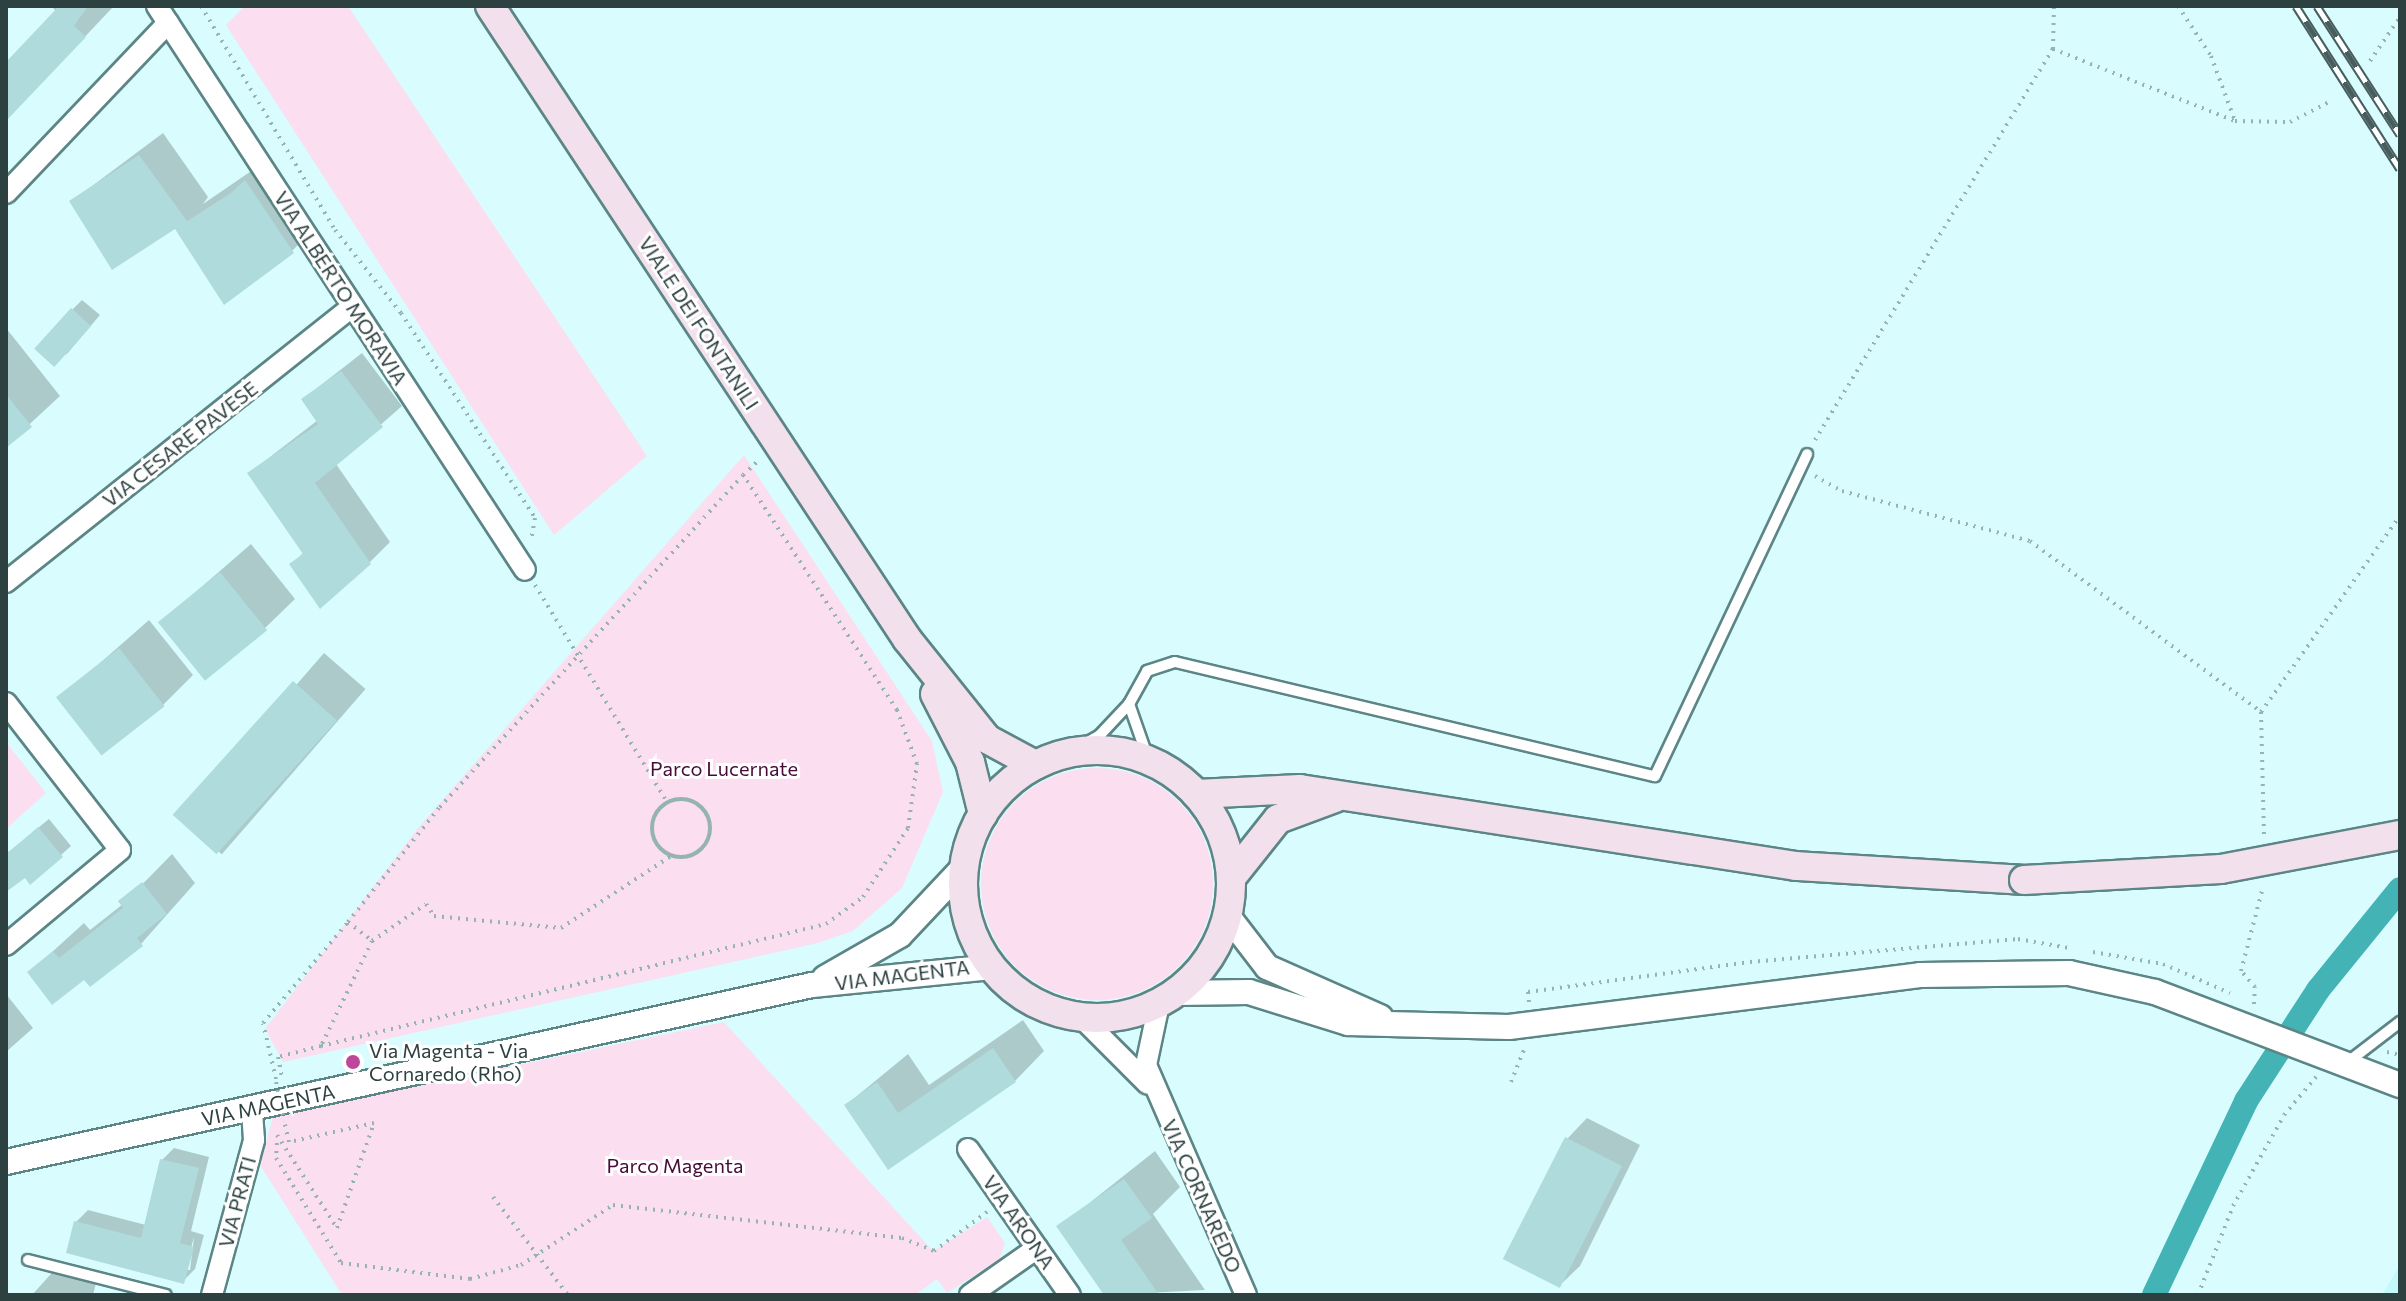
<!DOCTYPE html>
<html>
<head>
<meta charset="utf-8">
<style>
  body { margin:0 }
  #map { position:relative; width:2406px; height:1301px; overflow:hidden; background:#d9fdfe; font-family:Commissioner,sans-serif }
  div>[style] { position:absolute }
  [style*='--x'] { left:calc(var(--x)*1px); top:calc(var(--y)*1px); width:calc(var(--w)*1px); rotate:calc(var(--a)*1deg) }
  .built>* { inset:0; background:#c2f9fa }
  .green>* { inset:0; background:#fbdef0 }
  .round { border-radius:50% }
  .shadow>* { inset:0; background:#0003; transform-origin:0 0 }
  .canal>* { height:24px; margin:-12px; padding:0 12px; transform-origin:12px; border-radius:12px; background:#43b3b6 }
  .building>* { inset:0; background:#afdbdc; transform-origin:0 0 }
  .path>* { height:4px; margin-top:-2px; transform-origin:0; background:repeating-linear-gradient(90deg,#96b3b4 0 2px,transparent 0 8px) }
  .path>.ring { margin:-2px; padding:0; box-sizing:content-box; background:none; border:4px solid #96b3b4; border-radius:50% }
  .roads { filter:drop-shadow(2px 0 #5c8586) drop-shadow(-2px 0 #5c8586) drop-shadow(0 2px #5c8586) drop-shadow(0 -2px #5c8586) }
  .service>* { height:10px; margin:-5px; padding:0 5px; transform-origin:5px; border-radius:5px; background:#fff }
  .minor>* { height:20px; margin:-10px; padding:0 10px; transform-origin:10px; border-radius:10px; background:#fff }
  .tertiary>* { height:24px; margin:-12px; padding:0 12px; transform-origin:12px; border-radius:12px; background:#fff }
  .secondary>* { height:28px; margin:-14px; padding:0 14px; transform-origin:14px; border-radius:14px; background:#f2e0ec }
  .secondary>.ring { margin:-14px; padding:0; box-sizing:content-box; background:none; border:28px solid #f2e0ec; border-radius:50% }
  .rail>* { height:9px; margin-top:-4.5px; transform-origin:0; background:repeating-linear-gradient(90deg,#fff 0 18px,#485d5e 0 36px); box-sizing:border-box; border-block:2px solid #485d5e }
  .path-bridge>* { height:4px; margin-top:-2px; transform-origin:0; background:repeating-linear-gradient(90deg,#96b3b4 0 2px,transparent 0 8px) }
  .bridges { filter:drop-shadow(2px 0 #5c8586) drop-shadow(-2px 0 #5c8586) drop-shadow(0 2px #5c8586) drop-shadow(0 -2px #5c8586) }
  .secondary-bridge>* { height:28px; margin:-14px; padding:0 14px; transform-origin:14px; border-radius:14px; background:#f2e0ec }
  .dots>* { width:22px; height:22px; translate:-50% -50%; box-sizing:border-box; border:4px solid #fff; border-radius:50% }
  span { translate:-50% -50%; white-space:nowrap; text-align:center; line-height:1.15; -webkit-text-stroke:6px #fff; paint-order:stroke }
  .street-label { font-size:20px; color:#2e4141 }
  .park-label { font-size:20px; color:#480b38 }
  .poi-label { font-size:20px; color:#2e4141 }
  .left { translate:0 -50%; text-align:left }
  .frame { position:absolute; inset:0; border:8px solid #2e4141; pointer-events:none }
</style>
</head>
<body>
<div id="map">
  <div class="built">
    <div style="clip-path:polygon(2400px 1265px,2400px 1295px,2382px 1295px)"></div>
  </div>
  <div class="green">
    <div style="clip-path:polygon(245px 6px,348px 6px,647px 456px,554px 535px,226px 25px)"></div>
    <div style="clip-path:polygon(744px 455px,932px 741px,943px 792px,902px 888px,853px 931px,818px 943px,283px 1062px,265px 1029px,418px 828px)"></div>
    <div style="clip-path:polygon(6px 742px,46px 793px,6px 829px)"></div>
    <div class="round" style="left:981px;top:768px;width:232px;height:232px"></div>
    <div style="clip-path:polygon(724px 1022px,933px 1251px,987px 1217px,1005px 1243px,999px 1260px,947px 1293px,937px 1279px,915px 1295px,342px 1295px,260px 1165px,273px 1116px)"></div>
  </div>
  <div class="shadow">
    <div style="clip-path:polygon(52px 6px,114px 6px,42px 82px,6px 106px,6px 65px,56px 12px)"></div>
    <div style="clip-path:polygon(163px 133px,208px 197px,203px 204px,269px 159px,315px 228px,292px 251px,72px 201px)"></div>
    <div style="clip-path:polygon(82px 300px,100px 315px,66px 355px,72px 310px)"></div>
    <div style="clip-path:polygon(6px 328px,60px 396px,6px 446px)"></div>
    <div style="clip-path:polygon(362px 353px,402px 406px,336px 464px,390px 542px,370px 562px,292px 564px,304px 552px,249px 473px,318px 420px,303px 399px)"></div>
    <div style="clip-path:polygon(251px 544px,295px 599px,265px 628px,161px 622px)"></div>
    <div style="clip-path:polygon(149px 620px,193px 675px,163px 705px,59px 699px)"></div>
    <div style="left:324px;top:653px;width:55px;height:219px;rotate:41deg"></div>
    <div style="clip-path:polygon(49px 819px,71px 846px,31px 882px,25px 875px,7px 889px,6px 898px,6px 854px)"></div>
    <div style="clip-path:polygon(172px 854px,195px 883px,141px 944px,84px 977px,30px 972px,84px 923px,90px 930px,123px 904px)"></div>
    <div style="clip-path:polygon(6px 994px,33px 1028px,6px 1052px)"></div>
    <div style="clip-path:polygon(1023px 1020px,1044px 1051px,1015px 1081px,889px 1167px,846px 1105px,908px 1054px,929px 1085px)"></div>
    <div style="clip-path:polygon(1587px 1118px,1640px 1145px,1580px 1266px,1559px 1286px,1567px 1139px)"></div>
    <div style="clip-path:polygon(evenodd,174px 1148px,209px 1157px,191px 1231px,204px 1235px,195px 1269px,183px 1281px,76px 1222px,88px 1210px,146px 1225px,162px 1160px,174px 1148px,194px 1237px,190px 1270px,185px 1270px,194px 1237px)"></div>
    <div style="clip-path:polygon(1155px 1151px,1180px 1187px,1153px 1214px,1205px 1290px,1106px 1295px,1059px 1227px)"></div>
    <div style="clip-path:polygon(58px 1266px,98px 1275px,93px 1295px,32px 1295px)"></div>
  </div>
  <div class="canal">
    <div style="--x:2154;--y:1295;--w:215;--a:-64.6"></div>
    <div style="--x:2246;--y:1101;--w:132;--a:-57"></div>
    <div style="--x:2318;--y:990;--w:130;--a:-50.9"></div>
  </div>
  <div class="building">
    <div style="clip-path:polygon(59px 6px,88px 6px,74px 26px,86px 37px,6px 121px,6px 62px)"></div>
    <div style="clip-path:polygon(139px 155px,187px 221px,181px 225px,231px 193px,245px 180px,294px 253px,224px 305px,175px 229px,112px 270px,69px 201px)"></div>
    <div style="left:71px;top:308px;width:27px;height:55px;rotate:42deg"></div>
    <div style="clip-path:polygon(341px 371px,383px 427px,315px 483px,371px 564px,320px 609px,289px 564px,303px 554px,247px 473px,318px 424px,301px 399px)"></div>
    <div style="clip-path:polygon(6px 394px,32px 427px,6px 448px)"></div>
    <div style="left:220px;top:572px;width:75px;height:80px;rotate:51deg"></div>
    <div style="left:119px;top:648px;width:74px;height:80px;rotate:52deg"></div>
    <div style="left:293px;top:681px;width:59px;height:180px;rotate:42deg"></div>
    <div style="clip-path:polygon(38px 827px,63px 857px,30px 885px,25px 878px,6px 892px,6px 855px)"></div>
    <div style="clip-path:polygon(142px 882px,167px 914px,137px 938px,143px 946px,90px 987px,84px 980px,52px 1005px,27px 972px,53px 951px,59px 958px,123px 908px,118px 901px)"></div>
    <div style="clip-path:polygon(993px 1048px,1016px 1082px,888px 1170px,844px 1105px,877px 1082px,898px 1113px)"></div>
    <div style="left:1565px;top:1137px;width:64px;height:137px;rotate:27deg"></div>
    <div style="clip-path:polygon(160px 1159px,199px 1168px,180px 1243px,194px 1247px,184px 1284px,66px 1253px,74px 1221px,141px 1238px)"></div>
    <div style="clip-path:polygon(1124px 1179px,1152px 1218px,1121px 1240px,1159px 1295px,1104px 1295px,1056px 1226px)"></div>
  </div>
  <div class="path">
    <div style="--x:201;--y:6;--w:261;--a:59.1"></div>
    <div style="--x:335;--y:230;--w:106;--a:51.5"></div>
    <div style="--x:401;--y:313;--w:245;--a:56.8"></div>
    <div style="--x:535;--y:518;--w:22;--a:100"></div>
    <div style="--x:2178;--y:6;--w:60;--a:56.6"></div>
    <div style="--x:2211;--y:56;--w:69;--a:69.7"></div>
    <div style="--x:2235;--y:121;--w:55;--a:1"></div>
    <div style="--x:2290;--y:122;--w:46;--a:-27.1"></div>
    <div style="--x:2053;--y:49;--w:43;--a:-88.7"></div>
    <div style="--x:2370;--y:61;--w:53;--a:-55.7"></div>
    <div style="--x:1815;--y:440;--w:458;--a:-58.7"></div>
    <div style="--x:2053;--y:49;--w:196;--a:21.6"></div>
    <div style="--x:743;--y:475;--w:22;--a:-43"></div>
    <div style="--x:1815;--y:476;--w:31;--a:29"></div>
    <div style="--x:1842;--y:491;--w:195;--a:14.9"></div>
    <div style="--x:2030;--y:541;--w:287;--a:36.5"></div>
    <div style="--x:2261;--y:712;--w:126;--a:88.6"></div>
    <div style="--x:535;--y:585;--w:254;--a:58.7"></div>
    <div style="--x:2261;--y:712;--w:240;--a:-54.7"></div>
    <div class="ring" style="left:652px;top:799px;width:54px;height:54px"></div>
    <div style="--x:372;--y:941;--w:65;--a:-34.4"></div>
    <div style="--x:426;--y:904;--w:14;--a:56"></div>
    <div style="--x:434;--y:916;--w:128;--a:5.4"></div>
    <div style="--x:561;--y:928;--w:131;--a:-33.2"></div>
    <div style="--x:2093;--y:952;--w:71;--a:9.7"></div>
    <div style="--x:2163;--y:964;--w:73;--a:23.4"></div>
    <div style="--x:1529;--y:1002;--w:10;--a:-96"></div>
    <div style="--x:1528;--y:992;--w:224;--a:-7.7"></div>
    <div style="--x:1750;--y:962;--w:269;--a:-4.9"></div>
    <div style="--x:2018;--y:939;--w:52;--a:10"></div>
    <div style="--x:2254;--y:1004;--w:17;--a:-87"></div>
    <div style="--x:2255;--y:987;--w:21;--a:-131"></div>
    <div style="--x:2241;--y:971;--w:87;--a:-75.3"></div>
    <div style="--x:321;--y:1046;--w:520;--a:-13.58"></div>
    <div style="--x:826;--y:924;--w:46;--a:-36.1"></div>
    <div style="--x:863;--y:897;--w:82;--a:-56.9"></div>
    <div style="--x:908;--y:828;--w:65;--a:-82"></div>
    <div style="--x:917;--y:764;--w:58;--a:-110.3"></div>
    <div style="--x:897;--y:710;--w:281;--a:-123.2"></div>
    <div style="--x:743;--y:475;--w:451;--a:132.4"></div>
    <div style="--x:439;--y:808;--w:146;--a:128.6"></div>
    <div style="--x:2387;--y:1052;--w:13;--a:13"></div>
    <div style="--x:276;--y:1079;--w:57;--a:-103.1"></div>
    <div style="--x:263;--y:1023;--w:132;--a:-49.9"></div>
    <div style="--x:348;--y:922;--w:31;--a:38"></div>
    <div style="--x:372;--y:941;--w:117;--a:115.9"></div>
    <div style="--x:321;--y:1046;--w:44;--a:165.7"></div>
    <div style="--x:278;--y:1057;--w:20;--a:79"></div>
    <div style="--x:1511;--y:1082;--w:35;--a:-68"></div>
    <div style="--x:277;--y:1135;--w:111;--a:57.2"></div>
    <div style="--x:337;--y:1228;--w:111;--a:-70.6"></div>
    <div style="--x:374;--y:1123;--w:87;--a:167.4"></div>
    <div style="--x:289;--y:1142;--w:18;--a:-103"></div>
    <div style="--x:277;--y:1143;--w:15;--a:94"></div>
    <div style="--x:276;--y:1158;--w:123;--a:58.2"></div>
    <div style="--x:341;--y:1263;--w:130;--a:7.1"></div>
    <div style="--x:470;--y:1279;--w:53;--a:-15.4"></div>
    <div style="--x:521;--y:1265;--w:110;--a:-33.1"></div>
    <div style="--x:613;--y:1205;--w:291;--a:6.5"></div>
    <div style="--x:902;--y:1238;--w:35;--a:22"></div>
    <div style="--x:934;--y:1251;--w:66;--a:-36.3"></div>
    <div style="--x:493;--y:1197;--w:123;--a:52.6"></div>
    <div style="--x:2198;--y:1295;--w:96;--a:-68.5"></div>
    <div style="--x:2233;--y:1206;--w:104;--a:-60.7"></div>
    <div style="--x:2284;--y:1115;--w:50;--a:-49.9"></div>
  </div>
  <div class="roads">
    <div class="service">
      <div style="--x:1129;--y:704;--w:60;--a:70.7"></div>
      <div style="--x:1066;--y:754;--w:38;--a:-29"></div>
      <div style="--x:1099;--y:736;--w:44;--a:-46.8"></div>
      <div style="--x:1129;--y:704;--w:38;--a:-61"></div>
      <div style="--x:1147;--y:671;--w:29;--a:-18"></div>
      <div style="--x:1175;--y:662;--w:493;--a:13.4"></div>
      <div style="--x:1655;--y:776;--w:356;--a:-64.7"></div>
      <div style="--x:2348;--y:1062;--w:66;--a:-37.6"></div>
      <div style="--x:28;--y:1260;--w:142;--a:14.2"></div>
    </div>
    <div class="minor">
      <div style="--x:157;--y:6;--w:673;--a:56.88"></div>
      <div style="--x:6;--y:193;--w:235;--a:-46.4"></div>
      <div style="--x:6;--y:582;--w:443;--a:-38.5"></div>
      <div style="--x:6;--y:703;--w:186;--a:52.2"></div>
      <div style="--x:120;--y:850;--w:148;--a:140.2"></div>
      <div style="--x:1159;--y:1004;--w:62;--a:102"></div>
      <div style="--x:1146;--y:1065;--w:251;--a:66.5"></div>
      <div style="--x:1082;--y:1018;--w:93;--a:45"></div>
      <div style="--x:968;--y:1149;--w:178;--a:55.1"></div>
      <div style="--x:212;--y:1295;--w:161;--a:-74.8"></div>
      <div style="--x:254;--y:1140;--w:32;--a:-94"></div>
      <div style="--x:970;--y:1295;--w:82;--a:-35"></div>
    </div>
    <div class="tertiary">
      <div style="--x:1227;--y:915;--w:66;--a:52.4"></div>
      <div style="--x:1267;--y:967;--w:124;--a:23.9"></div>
      <div style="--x:825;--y:978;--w:86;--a:-29.8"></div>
      <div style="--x:900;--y:935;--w:93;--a:-46.7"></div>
      <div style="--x:1176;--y:993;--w:73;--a:-0.8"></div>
      <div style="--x:1249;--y:992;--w:104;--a:17.4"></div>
      <div style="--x:1348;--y:1023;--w:161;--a:1.4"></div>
      <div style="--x:1509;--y:1027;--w:414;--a:-7.2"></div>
      <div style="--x:1920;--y:975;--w:149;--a:-0.8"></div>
      <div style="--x:2069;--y:973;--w:88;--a:12.5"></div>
      <div style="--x:2155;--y:992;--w:262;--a:20.8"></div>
      <div style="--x:6;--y:1162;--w:825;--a:-12.39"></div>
      <div style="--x:812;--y:985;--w:181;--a:-5.7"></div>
    </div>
    <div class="secondary">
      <div style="--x:490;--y:6;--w:758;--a:56.62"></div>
      <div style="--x:907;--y:639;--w:128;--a:51.3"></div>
      <div style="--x:987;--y:739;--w:55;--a:28.4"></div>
      <div style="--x:935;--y:694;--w:76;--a:62.8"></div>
      <div style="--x:970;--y:762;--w:54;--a:76"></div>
      <div class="ring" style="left:963px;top:750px;width:240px;height:240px"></div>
      <div style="--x:1196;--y:794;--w:104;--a:-2.8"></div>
      <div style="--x:1300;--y:789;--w:502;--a:8.82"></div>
      <div style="--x:1796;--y:866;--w:228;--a:3.5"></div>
      <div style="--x:1231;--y:878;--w:75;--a:-51.5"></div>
      <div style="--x:1278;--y:819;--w:61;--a:-20.2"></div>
    </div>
  </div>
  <div class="rail">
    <div style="--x:2296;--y:6;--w:193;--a:57.5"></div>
    <div style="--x:2317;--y:6;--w:153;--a:57.2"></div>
  </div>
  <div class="path-bridge">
    <div style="--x:276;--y:1082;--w:40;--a:78"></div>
  </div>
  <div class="bridges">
    <div class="secondary-bridge">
      <div style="--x:2024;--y:880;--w:197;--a:-3.2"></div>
      <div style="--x:2221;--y:869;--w:182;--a:-10.8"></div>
    </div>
  </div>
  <div class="dots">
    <div style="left:353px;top:1062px;background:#be479c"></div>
  </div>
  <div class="street-label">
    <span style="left:341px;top:288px;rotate:57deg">VIA ALBERTO MORAVIA</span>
    <span style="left:699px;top:323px;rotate:57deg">VIALE DEI FONTANILI</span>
    <span style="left:180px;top:444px;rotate:-38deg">VIA CESARE PAVESE</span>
    <span style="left:902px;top:975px;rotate:-7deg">VIA MAGENTA</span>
    <span style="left:268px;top:1105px;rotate:-12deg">VIA MAGENTA</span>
    <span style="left:1202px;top:1196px;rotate:66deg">VIA CORNAREDO</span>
    <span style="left:237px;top:1202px;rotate:-75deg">VIA PRATI</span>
    <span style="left:1019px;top:1222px;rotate:55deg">VIA ARONA</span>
  </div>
  <div class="park-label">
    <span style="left:724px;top:768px">Parco Lucernate</span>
    <span style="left:675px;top:1165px">Parco Magenta</span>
  </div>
  <div class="poi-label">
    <span class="left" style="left:369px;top:1062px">Via Magenta - Via<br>Cornaredo (Rho)</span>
  </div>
  <div class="frame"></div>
</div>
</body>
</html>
